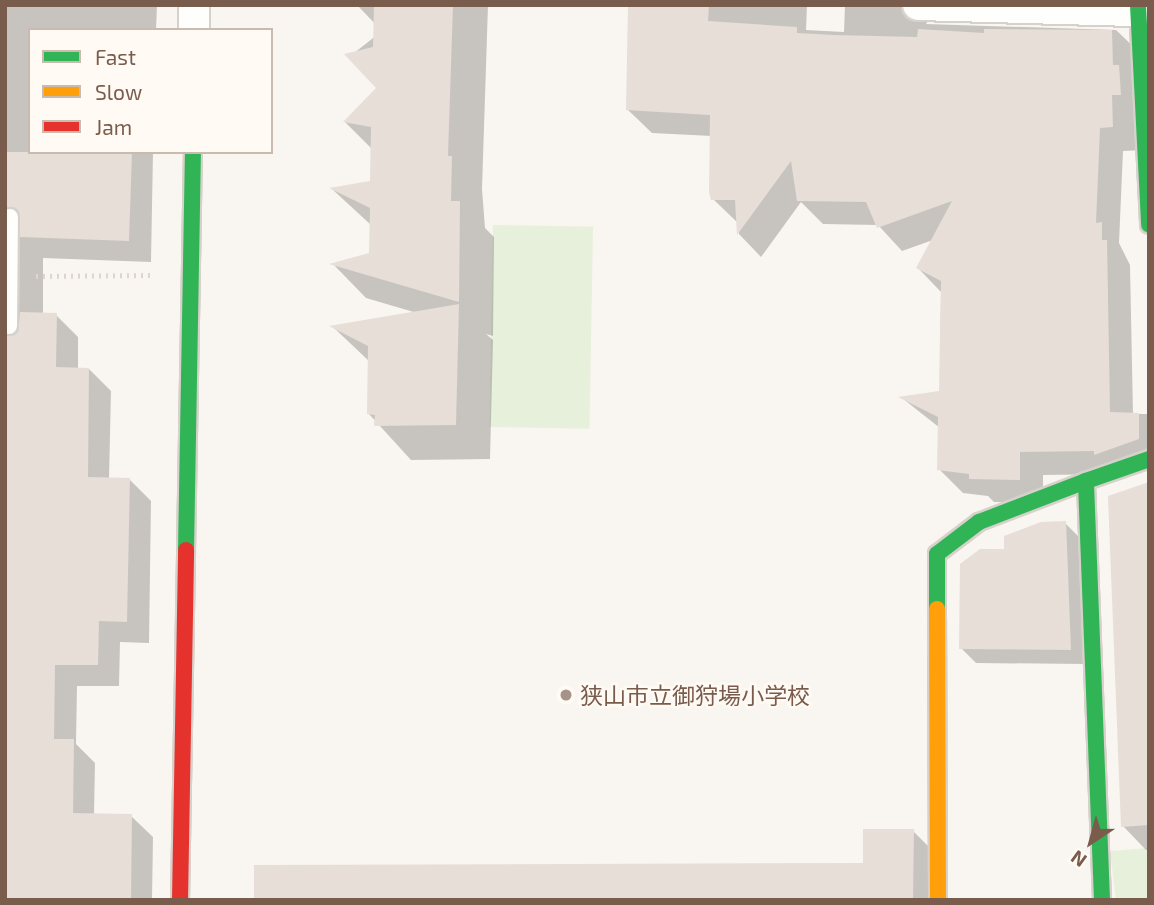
<!DOCTYPE html>
<html>
<head>
<meta charset="utf-8">
<style>
  body { margin:0 }
  #map { position:relative; width:1154px; height:905px; overflow:hidden; background:#f9f5f0; font-family:"Exo 2","Noto Sans JP",sans-serif }
  div>[style] { position:absolute }
  [style*='--x'] { left:calc(var(--x)*1px); top:calc(var(--y)*1px); width:calc(var(--w)*1px); rotate:calc(var(--a)*1deg) }
  .green>* { inset:0; background:#e7f0db; transform-origin:0 0 }
  .shadow>* { inset:0; background:#0003 }
  .building>* { inset:0; background:#e6ded7 }
  .path>* { height:4.5px; margin-top:-2.25px; transform-origin:0; background:repeating-linear-gradient(90deg,#dcd5d0 0 2px,transparent 0 7px) }
  .roads { filter:drop-shadow(2px 0 #d7d1cb) drop-shadow(-2px 0 #d7d1cb) drop-shadow(0 2px #d7d1cb) drop-shadow(0 -2px #d7d1cb) }
  .street>* { height:30px; margin:-15px; padding:0 15px; transform-origin:15px; border-radius:15px; background:#fefefd }
  .fast>* { height:16px; margin:-8px; padding:0 8px; transform-origin:8px; border-radius:8px; background:#30b455 }
  .slow>* { height:16px; margin:-8px; padding:0 8px; transform-origin:8px; border-radius:8px; background:#ff9f0a }
  .jam>* { height:16px; margin:-8px; padding:0 8px; transform-origin:8px; border-radius:8px; background:#e5322d }
  .bridges { filter:drop-shadow(2px 0 #d7d1cb) drop-shadow(-2px 0 #d7d1cb) drop-shadow(0 2px #d7d1cb) drop-shadow(0 -2px #d7d1cb) }
  .lane-bridge>* { height:16px; margin:-8px; padding:0 8px; transform-origin:8px; border-radius:8px; background:#fefefd }
  .dots>* { width:19px; height:19px; translate:-50% -50%; box-sizing:border-box; border:4px solid #fffaf3; border-radius:50% }
  span { translate:-50% -50%; white-space:nowrap; text-align:center; line-height:1.15; -webkit-text-stroke:5px #fffaf3; paint-order:stroke }
  .poi-label { font-size:23px; color:#7a5c4d }
  .left { translate:0 -50%; text-align:left }
  .frame { position:absolute; inset:0; border:7px solid #7a5c4d; pointer-events:none }
  .legend { position:absolute; left:28px; top:28px; width:245px; height:126px; box-sizing:border-box; background:#fffaf3; border:2px solid #cabbb1; margin:0; padding:9px 12px; list-style:none; font-size:21px; color:#7a5c4d }
  .legend li { display:flex; align-items:center; gap:14px; height:35px }
  .legend b { width:35px; border:2px solid #cabbb1 }
  .north { position:absolute; left:1056px; top:807px; width:70px; height:70px; -webkit-text-stroke:5px #fffaf3; paint-order:stroke; rotate:216deg; font-size:19px; font-weight:700; line-height:28px; text-align:center; color:#7a5c4d }
  .north::after { content:''; display:block; margin:auto; width:24px; height:32px; background:#7a5c4d; clip-path:polygon(50% 0,100% 100%,50% 72%,0 100%) }
</style>
</head>
<body>
<div id="map">
  <div class="green">
    <div style="left:493px;top:225px;width:100px;height:202px;rotate:1deg"></div>
    <div style="clip-path:polygon(1149px 848px,1149px 900px,1116px 900px,1110px 851px)"></div>
  </div>
  <div class="shadow">
    <div style="clip-path:polygon(5px 5px,157px 5px,156px 30px,30px 30px,30px 152px,153px 152px,151px 262px,43px 258px,43px 315px,56px 315px,78px 337px,78px 369px,89px 369px,111px 391px,109px 479px,129px 479px,151px 501px,149px 643px,120px 642px,119px 686px,77px 686px,76px 744px,95px 763px,94px 815px,131px 816px,153px 837px,152px 900px,5px 900px)"></div>
    <div style="clip-path:polygon(357px 5px,488px 5px,482px 189px,485px 228px,494px 237px,493px 336px,486px 334px,493px 340px,490px 459px,411px 460px,369px 414px,370px 362px,333px 327px,417px 313px,366px 298px,333px 264px,371px 254px,371px 225px,332px 189px,372px 183px,372px 149px,345px 122px,378px 88px,349px 57px,382px 31px)"></div>
    <div style="clip-path:polygon(630px 5px,807px 5px,806px 30px,844px 32px,845px 5px,1149px 5px,933px 13px,926px 24px,1116px 30px,1140px 53px,1145px 150px,1123px 151px,1119px 243px,1130px 265px,1133px 414px,1149px 414px,1149px 467px,1116px 474px,1043px 475px,1043px 503px,994px 502px,988px 496px,963px 493px,939px 469px,940px 428px,902px 398px,940px 393px,941px 292px,918px 268px,933px 240px,902px 251px,878px 225px,823px 224px,801px 202px,761px 257px,739px 234px,738px 223px,713px 199px,712px 136px,652px 133px,628px 110px)"></div>
    <div style="clip-path:polygon(1149px 482px,1149px 850px,1146px 850px,1123px 826px)"></div>
    <div style="clip-path:polygon(1065px 523px,1080px 538px,1085px 664px,976px 663px,961px 648px,1006px 551px)"></div>
    <div style="clip-path:polygon(913px 831px,936px 854px,935px 900px,256px 900px,865px 865px)"></div>
  </div>
  <div class="building">
    <div style="clip-path:polygon(374px 5px,453px 5px,448px 156px,452px 156px,451px 201px,460px 201px,459px 302px,329px 264px,369px 253px,370px 208px,329px 188px,370px 181px,371px 127px,343px 122px,376px 88px,344px 54px,373px 47px)"></div>
    <div style="clip-path:polygon(628px 5px,709px 5px,708px 21px,797px 27px,797px 33px,834px 35px,917px 37px,918px 29px,984px 33px,984px 29px,1112px 30px,1113px 65px,1119px 65px,1121px 95px,1112px 95px,1113px 127px,1100px 128px,1096px 223px,1102px 222px,1102px 240px,1107px 240px,1110px 412px,1139px 413px,1139px 439px,1094px 455px,1094px 451px,1020px 452px,1020px 480px,969px 479px,969px 474px,937px 470px,938px 417px,898px 397px,939px 391px,941px 281px,916px 268px,952px 201px,877px 228px,866px 202px,797px 201px,791px 161px,737px 235px,735px 200px,711px 200px,709px 192px,710px 115px,626px 110px)"></div>
    <div style="clip-path:polygon(5px 152px,132px 152px,129px 241px,20px 237px,19px 212px,5px 208px)"></div>
    <div style="clip-path:polygon(459px 304px,456px 425px,374px 426px,375px 415px,367px 414px,368px 346px,329px 326px)"></div>
    <div style="clip-path:polygon(20px 312px,57px 313px,56px 367px,89px 368px,88px 477px,130px 478px,127px 622px,99px 621px,98px 665px,55px 665px,54px 739px,74px 739px,73px 813px,132px 814px,131px 900px,5px 900px,5px 336px,18px 332px)"></div>
    <div style="clip-path:polygon(1149px 482px,1149px 825px,1121px 827px,1108px 496px)"></div>
    <div style="clip-path:polygon(1066px 521px,1071px 650px,959px 649px,960px 564px,980px 549px,1004px 549px,1004px 536px,1041px 522px)"></div>
    <div style="clip-path:polygon(863px 829px,914px 829px,913px 900px,254px 900px,254px 865px,863px 863px)"></div>
  </div>
  <div class="path">
    <div style="--x:36;--y:276;--w:118;--a:-0.5"></div>
  </div>
  <div class="roads">
    <div class="street">
      <div style="--x:918;--y:5;--w:220;--a:1.6"></div>
      <div style="--x:194;--y:30;--w:25;--a:-90"></div>
    </div>
    <div class="fast">
      <div style="--x:1138;--y:5;--w:220;--a:87.1"></div>
      <div style="--x:186;--y:550;--w:398;--a:-89"></div>
      <div style="--x:937;--y:609;--w:55;--a:-90"></div>
      <div style="--x:937;--y:554;--w:53;--a:-37.3"></div>
      <div style="--x:979;--y:522;--w:115;--a:-21"></div>
      <div style="--x:1102;--y:900;--w:419;--a:-92.2"></div>
      <div style="--x:1086;--y:481;--w:67;--a:-19.2"></div>
    </div>
    <div class="slow">
      <div style="--x:937;--y:609;--w:291;--a:89.8"></div>
    </div>
    <div class="jam">
      <div style="--x:180;--y:900;--w:350;--a:-89"></div>
    </div>
  </div>
  <div class="bridges">
    <div class="lane-bridge">
      <div style="--x:9;--y:326;--w:109;--a:-89.5"></div>
    </div>
  </div>
  <div class="dots">
    <div style="left:566px;top:695px;background:#a69286"></div>
  </div>
  <div class="poi-label">
    <span class="left" style="left:580px;top:695px">狭山市立御狩場小学校</span>
  </div>
  <div class="frame"></div>
  <ul class="legend">
  <li><b style="height:9px;background:#30b455"></b>Fast</li>
  <li><b style="height:9px;background:#ff9f0a"></b>Slow</li>
  <li><b style="height:9px;background:#e5322d"></b>Jam</li>
  </ul>
  <div class="north">N</div>
</div>
</body>
</html>
